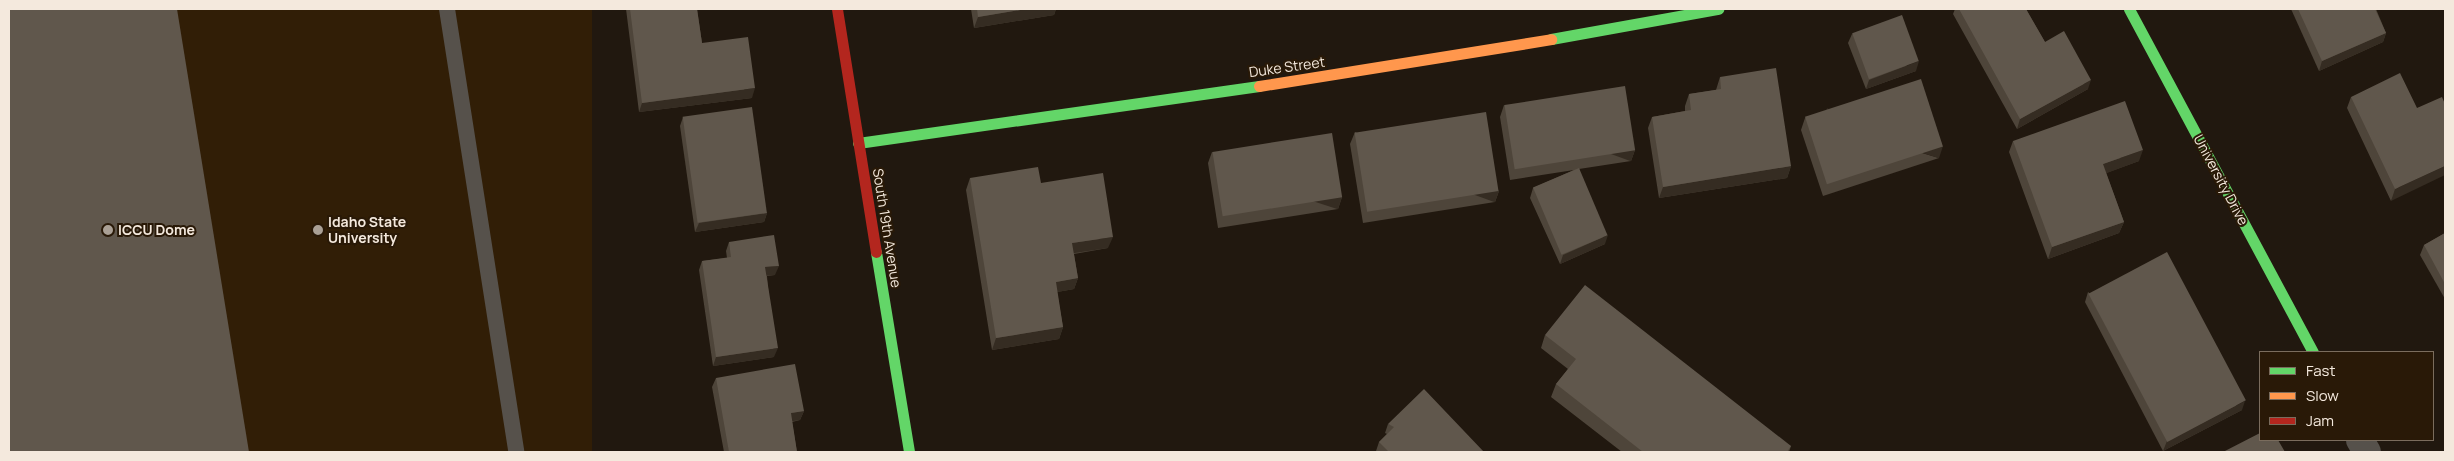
<!DOCTYPE html>
<html>
<head>
<meta charset="utf-8">
<style>
  body { margin:0 }
  #map { position:relative; width:2454px; height:461px; overflow:hidden; background:#21180f; font-family:Manrope,sans-serif }
  div>[style] { position:absolute }
  [style*='--x'] { left:calc(var(--x)*1px); top:calc(var(--y)*1px); width:calc(var(--w)*1px); rotate:calc(var(--a)*1deg) }
  .built>* { inset:0; background:#311e06; transform-origin:0 0 }
  .lane>* { height:16px; margin:-8px; padding:0 8px; transform-origin:8px; border-radius:8px; background:#56514b }
  .street>* { height:28px; margin:-14px; padding:0 14px; transform-origin:14px; border-radius:14px; background:#56514b }
  .fast>* { height:11px; margin:-5.5px; padding:0 5.5px; transform-origin:5.5px; border-radius:5.5px; background:#63d668 }
  .slow>* { height:11px; margin:-5.5px; padding:0 5.5px; transform-origin:5.5px; border-radius:5.5px; background:#ff974d }
  .jam>* { height:11px; margin:-5.5px; padding:0 5.5px; transform-origin:5.5px; border-radius:5.5px; background:#b3261e }
  .wall>* { inset:0; background:#4e453a }
  .shaded-wall>* { inset:0; background:#352c22; transform-origin:0 0 }
  .building>* { inset:0; background:#60574c; transform-origin:0 0 }
  .dots>* { width:14px; height:14px; translate:-50% -50%; box-sizing:border-box; border:2px solid #291907; border-radius:50% }
  span { translate:-50% -50%; white-space:nowrap; text-align:center; line-height:1.15; -webkit-text-stroke:4px #291907; paint-order:stroke }
  .street-label { font-size:14px; color:#f4e9dd }
  .poi-label { font-size:14px; color:#f4e9dd; font-weight:700 }
  .left { translate:0 -50%; text-align:left }
  .frame { position:absolute; inset:0; border:10px solid #f4e9dd; pointer-events:none }
  .legend { position:absolute; left:2259px; top:351px; width:175px; height:90px; box-sizing:border-box; background:#291907; border:1px solid #7a6c5d; margin:0; padding:6px 9px; list-style:none; font-size:15px; color:#f4e9dd }
  .legend li { display:flex; align-items:center; gap:10px; height:25px }
  .legend b { width:25px; border:1px solid #7a6c5d }
</style>
</head>
<body>
<div id="map">
  <div class="built">
    <div style="left:9px;top:9px;width:583px;height:443px"></div>
  </div>
  <div class="lane">
    <div style="--x:447;--y:9;--w:448;--a:81.1"></div>
  </div>
  <div class="street">
    <div style="--x:2360;--y:440;--w:14;--a:60"></div>
  </div>
  <div class="fast">
    <div style="--x:2129;--y:9;--w:389;--a:61.8"></div>
    <div style="--x:1551;--y:39;--w:170;--a:-10.2"></div>
    <div style="--x:858;--y:143;--w:405;--a:-8.1"></div>
    <div style="--x:876;--y:252;--w:203;--a:80.6"></div>
  </div>
  <div class="slow">
    <div style="--x:1259;--y:86;--w:296;--a:-9.1"></div>
  </div>
  <div class="jam">
    <div style="--x:837;--y:9;--w:246;--a:80.9"></div>
  </div>
  <div class="wall">
    <div style="clip-path:polygon(626px 9px,697px 9px,702px 43px,752px 98px,639px 112px)"></div>
    <div style="clip-path:polygon(971px 9px,1056px 9px,1054px 15px,974px 28px)"></div>
    <div style="clip-path:polygon(1955px 9px,2026px 9px,2045px 42px,2088px 89px,2017px 129px,1953px 14px)"></div>
    <div style="clip-path:polygon(2291px 9px,2376px 9px,2386px 33px,2383px 42px,2319px 71px)"></div>
    <div style="clip-path:polygon(1852px 34px,1916px 71px,1866px 89px,1848px 43px)"></div>
    <div style="clip-path:polygon(1720px 77px,1791px 166px,1787px 178px,1659px 198px,1648px 128px,1652px 117px,1685px 111px,1685px 106px,1689px 94px,1716px 90px)"></div>
    <div style="clip-path:polygon(2351px 97px,2417px 108px,2445px 104px,2391px 201px,2347px 108px)"></div>
    <div style="clip-path:polygon(1504px 105px,1635px 150px,1631px 161px,1579px 169px,1605px 244px,1560px 264px,1530px 198px,1533px 188px,1574px 170px,1510px 180px,1500px 117px)"></div>
    <div style="clip-path:polygon(683px 117px,767px 213px,764px 222px,695px 232px,680px 126px)"></div>
    <div style="clip-path:polygon(1805px 118px,1939px 158px,1823px 196px,1801px 130px)"></div>
    <div style="clip-path:polygon(1355px 132px,1499px 191px,1495px 202px,1363px 223px,1350px 144px)"></div>
    <div style="clip-path:polygon(2013px 141px,2139px 161px,2106px 173px,2124px 222px,2119px 233px,2048px 259px,2009px 152px)"></div>
    <div style="clip-path:polygon(1212px 152px,1342px 197px,1338px 209px,1218px 228px,1208px 163px)"></div>
    <div style="clip-path:polygon(970px 178px,1041px 183px,1108px 248px,1074px 254px,1078px 278px,1074px 289px,1057px 292px,1063px 327px,1059px 339px,992px 350px,966px 190px)"></div>
    <div style="clip-path:polygon(2445px 233px,2445px 299px,2420px 255px,2424px 245px)"></div>
    <div style="clip-path:polygon(729px 242px,775px 275px,767px 276px,774px 357px,713px 366px,699px 270px,702px 261px,727px 258px,726px 251px)"></div>
    <div style="clip-path:polygon(2088px 292px,2242px 410px,2163px 451px,2085px 302px)"></div>
    <div style="clip-path:polygon(1545px 335px,1791px 446px,1789px 452px,1622px 452px,1551px 397px,1556px 384px,1568px 369px,1541px 348px)"></div>
    <div style="clip-path:polygon(716px 378px,804px 411px,800px 420px,792px 422px,797px 452px,724px 452px,712px 387px)"></div>
    <div style="clip-path:polygon(1388px 424px,1484px 452px,1376px 452px,1376px 451px,1379px 442px,1387px 434px,1385px 433px)"></div>
  </div>
  <div class="shaded-wall">
    <div style="clip-path:polygon(1026px 9px,1056px 9px,1054px 15px,974px 28px,978px 17px)"></div>
    <div style="clip-path:polygon(2386px 33px,2383px 42px,2319px 71px,2322px 61px)"></div>
    <div style="clip-path:polygon(1919px 61px,1916px 71px,1866px 89px,1869px 80px)"></div>
    <div style="clip-path:polygon(2091px 80px,2088px 89px,2017px 129px,2020px 119px)"></div>
    <div style="clip-path:polygon(755px 88px,752px 98px,639px 112px,642px 103px)"></div>
    <div style="left:1943px;top:146px;width:13px;height:122px;rotate:108deg"></div>
    <div style="left:1635px;top:150px;width:12px;height:122px;rotate:110deg"></div>
    <div style="clip-path:polygon(2143px 150px,2139px 161px,2099px 176px,2103px 164px)"></div>
    <div style="clip-path:polygon(1791px 166px,1787px 178px,1659px 198px,1663px 187px)"></div>
    <div style="clip-path:polygon(2445px 166px,2445px 175px,2391px 201px,2395px 189px)"></div>
    <div style="left:1499px;top:191px;width:12px;height:134px;rotate:110deg"></div>
    <div style="left:1342px;top:197px;width:13px;height:121px;rotate:108deg"></div>
    <div style="clip-path:polygon(767px 213px,764px 222px,695px 232px,699px 223px)"></div>
    <div style="clip-path:polygon(2124px 222px,2119px 233px,2048px 259px,2052px 247px)"></div>
    <div style="clip-path:polygon(1608px 235px,1605px 244px,1560px 264px,1563px 255px)"></div>
    <div style="clip-path:polygon(1113px 237px,1108px 248px,1068px 254px,1072px 243px)"></div>
    <div style="clip-path:polygon(779px 266px,775px 275px,762px 276px,765px 267px)"></div>
    <div style="clip-path:polygon(1078px 278px,1074px 289px,1052px 293px,1056px 282px)"></div>
    <div style="clip-path:polygon(1063px 327px,1059px 339px,992px 350px,996px 338px)"></div>
    <div style="clip-path:polygon(778px 348px,774px 357px,713px 366px,716px 357px)"></div>
    <div style="clip-path:polygon(2245px 401px,2242px 410px,2163px 451px,2167px 441px)"></div>
    <div style="clip-path:polygon(804px 411px,800px 420px,787px 422px,791px 413px)"></div>
  </div>
  <div class="building">
    <div style="clip-path:polygon(9px 9px,177px 9px,249px 452px,9px 452px)"></div>
    <div style="clip-path:polygon(630px 9px,697px 9px,702px 43px,748px 37px,755px 88px,642px 103px)"></div>
    <div style="clip-path:polygon(977px 9px,1026px 9px,978px 17px)"></div>
    <div style="clip-path:polygon(1959px 9px,2026px 9px,2045px 42px,2064px 31px,2091px 80px,2020px 119px)"></div>
    <div style="clip-path:polygon(2298px 9px,2375px 9px,2386px 33px,2322px 61px)"></div>
    <div style="left:1902px;top:15px;width:49px;height:53px;rotate:70deg"></div>
    <div style="clip-path:polygon(1776px 68px,1791px 166px,1663px 187px,1652px 117px,1691px 110px,1689px 94px,1721px 89px,1720px 77px)"></div>
    <div style="clip-path:polygon(2400px 73px,2417px 108px,2442px 97px,2445px 104px,2445px 166px,2395px 189px,2351px 97px)"></div>
    <div style="left:1921px;top:79px;width:71px;height:122px;rotate:72deg"></div>
    <div style="left:1625px;top:86px;width:65px;height:122px;rotate:81deg"></div>
    <div style="clip-path:polygon(2125px 101px,2143px 150px,2103px 164px,2124px 222px,2052px 247px,2013px 141px)"></div>
    <div style="left:752px;top:107px;width:107px;height:70px;rotate:82deg"></div>
    <div style="left:1486px;top:112px;width:80px;height:133px;rotate:81deg"></div>
    <div style="left:1332px;top:133px;width:65px;height:121px;rotate:81deg"></div>
    <div style="clip-path:polygon(1038px 167px,1041px 183px,1103px 173px,1113px 237px,1072px 243px,1078px 278px,1056px 282px,1063px 327px,996px 338px,970px 178px)"></div>
    <div style="left:1579px;top:168px;width:73px;height:50px;rotate:67deg"></div>
    <div style="clip-path:polygon(2445px 233px,2445px 284px,2424px 245px)"></div>
    <div style="clip-path:polygon(774px 235px,779px 266px,765px 267px,778px 348px,716px 357px,702px 261px,731px 257px,729px 242px)"></div>
    <div style="left:2167px;top:252px;width:168px;height:89px;rotate:62deg"></div>
    <div style="clip-path:polygon(1585px 285px,1791px 446px,1787px 452px,1643px 452px,1556px 384px,1576px 359px,1545px 335px)"></div>
    <div style="clip-path:polygon(795px 364px,804px 411px,791px 413px,797px 452px,729px 452px,716px 378px)"></div>
    <div style="clip-path:polygon(1424px 389px,1484px 452px,1389px 452px,1379px 442px,1394px 427px,1388px 424px)"></div>
    <div style="clip-path:polygon(2260px 433px,2260px 440px,2278px 440px,2285px 452px,2223px 452px)"></div>
  </div>
  <div class="dots">
    <div style="left:108px;top:230px;background:#aaa095"></div>
    <div style="left:318px;top:230px;background:#aaa095"></div>
  </div>
  <div class="street-label">
    <span style="left:1287px;top:67px;rotate:-8deg">Duke Street</span>
    <span style="left:2221px;top:180px;rotate:62deg">University Drive</span>
    <span style="left:887px;top:228px;rotate:81deg">South 19th Avenue</span>
  </div>
  <div class="poi-label">
    <span class="left" style="left:328px;top:230px">Idaho State<br>University</span>
    <span class="left" style="left:118px;top:230px">ICCU Dome</span>
  </div>
  <div class="frame"></div>
  <ul class="legend">
  <li><b style="height:6px;background:#63d668"></b>Fast</li>
  <li><b style="height:6px;background:#ff974d"></b>Slow</li>
  <li><b style="height:6px;background:#b3261e"></b>Jam</li>
  </ul>
</div>
</body>
</html>
